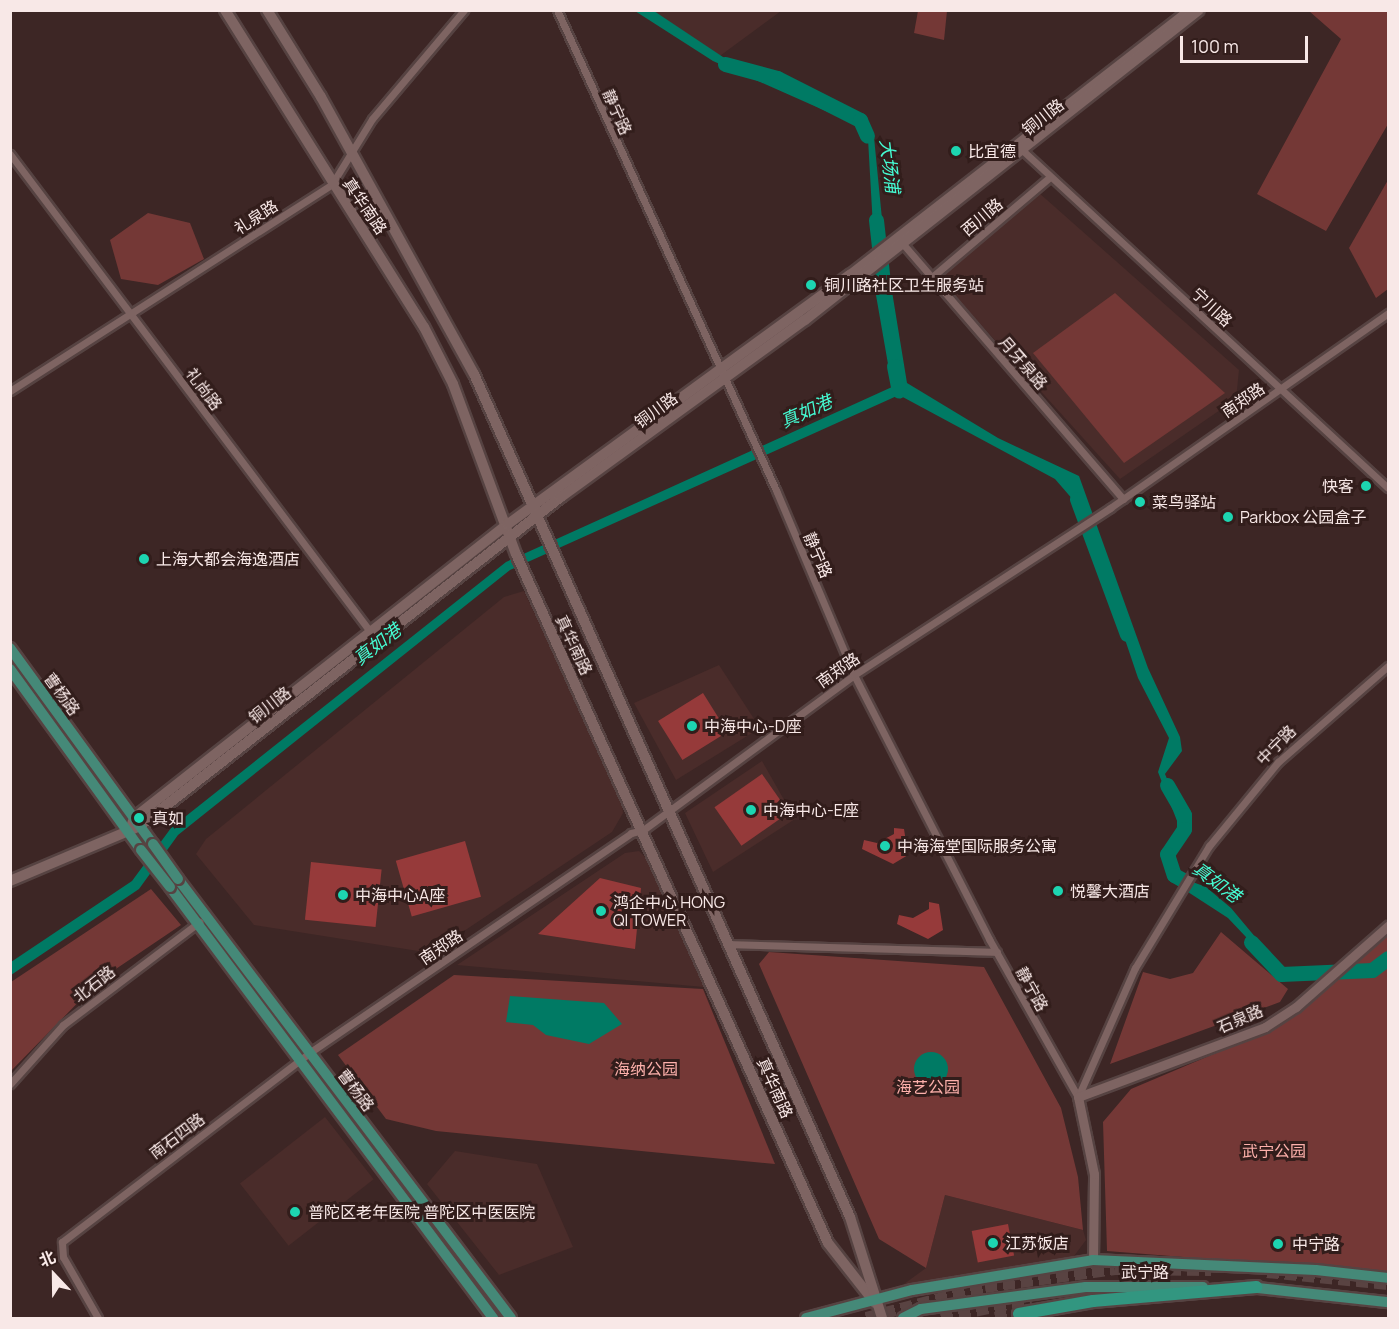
<!DOCTYPE html>
<html>
<head>
<meta charset="utf-8">
<style>
  body { margin:0 }
  #map { position:relative; width:1399px; height:1329px; overflow:hidden; background:#3d2625; font-family:Manrope,"Noto Sans SC",sans-serif }
  div>[style] { position:absolute }
  [style*='--x'] { left:calc(var(--x)*1px); top:calc(var(--y)*1px); width:calc(var(--w)*1px); rotate:calc(var(--a)*1deg) }
  .built>* { inset:0; background:#4a2c2a; transform-origin:0 0 }
  .green>* { inset:0; background:#743836 }
  .water>* { inset:0; background:#007a64 }
  .round { border-radius:50% }
  .river>* { height:15px; margin:-7.5px; padding:0 7.5px; transform-origin:7.5px; border-radius:7.5px; background:#007a64 }
  .building>* { inset:0; background:#963a3a; transform-origin:0 0 }
  .trunk-tunnel>* { height:12px; margin-top:-6px; transform-origin:0; background:repeating-linear-gradient(90deg,#594342 0 12px,transparent 0 18px) }
  .roads { filter:drop-shadow(2px 0 #564342) drop-shadow(-2px 0 #564342) drop-shadow(0 2px #564342) drop-shadow(0 -2px #564342) }
  .minor>* { height:7px; margin:-3.5px; padding:0 3.5px; transform-origin:3.5px; border-radius:3.5px; background:#7e6462 }
  .tertiary>* { height:9px; margin:-4.5px; padding:0 4.5px; transform-origin:4.5px; border-radius:4.5px; background:#7e6462 }
  .secondary>* { height:10px; margin:-5px; padding:0 5px; transform-origin:5px; border-radius:5px; background:#7e6462 }
  .primary>* { height:10px; margin:-5px; padding:0 5px; transform-origin:5px; border-radius:5px; background:#458978 }
  .trunk>* { height:12px; margin:-6px; padding:0 6px; transform-origin:6px; border-radius:6px; background:#329680 }
  .bridges { filter:drop-shadow(2px 0 #564342) drop-shadow(-2px 0 #564342) drop-shadow(0 2px #564342) drop-shadow(0 -2px #564342) }
  .primary-bridge>* { height:10px; margin:-5px; padding:0 5px; transform-origin:5px; border-radius:5px; background:#458978 }
  .dots>* { width:16px; height:16px; translate:-50% -50%; box-sizing:border-box; border:3px solid #321d1b; border-radius:50% }
  span { translate:-50% -50%; white-space:nowrap; text-align:center; line-height:1.15; -webkit-text-stroke:6px #321d1b; paint-order:stroke }
  .street-label { font-size:16px; color:#f8e8e7 }
  .poi-label { font-size:16px; color:#f8e8e7 }
  .left { translate:0 -50%; text-align:left }
  .right { translate:-100% -50%; text-align:right }
  .park-label { font-size:16px; color:#fdb0ab }
  .water-label { font-size:18px; color:#45fbd3; font-style:italic }
  .frame { position:absolute; inset:0; border:12px solid #f8e8e7; pointer-events:none }
  .north { position:absolute; left:24px; top:1245px; width:60px; height:60px; -webkit-text-stroke:4px #321d1b; paint-order:stroke; rotate:338deg; font-size:16px; font-weight:700; line-height:24px; text-align:center; color:#f8e8e7 }
  .north::after { content:''; display:block; margin:auto; width:21px; height:27px; background:#f8e8e7; clip-path:polygon(50% 0,100% 100%,50% 72%,0 100%) }
  .scale { position:absolute; left:1180px; top:36px; width:128px; height:27px; box-sizing:border-box; border:3px solid #f8e8e7; border-top:0; padding-left:8px; font-size:18px; line-height:21px; white-space:nowrap; color:#f8e8e7; -webkit-text-stroke:4px #321d1b; paint-order:stroke }
</style>
</head>
<body>
<div id="map">
  <div class="built">
    <div style="clip-path:polygon(645px 11px,781px 11px,713px 61px)"></div>
    <div style="clip-path:polygon(1038px 192px,1239px 370px,1236px 399px,1120px 479px,937px 276px)"></div>
    <div style="clip-path:polygon(524px 591px,621px 794px,623px 813px,612px 832px,431px 953px,254px 925px,196px 854px,206px 839px,504px 597px)"></div>
    <div style="clip-path:polygon(719px 665px,760px 728px,676px 780px,634px 703px)"></div>
    <div style="clip-path:polygon(762px 761px,795px 819px,713px 872px,685px 813px)"></div>
    <div style="clip-path:polygon(639px 851px,653px 865px,704px 987px,457px 965px,625px 853px)"></div>
    <div style="left:325px;top:1117px;width:79px;height:108px;rotate:52deg"></div>
    <div style="clip-path:polygon(455px 1151px,537px 1164px,573px 1247px,499px 1275px,427px 1184px)"></div>
    <div style="clip-path:polygon(945px 1195px,1083px 1230px,1086px 1240px,1074px 1256px,904px 1284px,926px 1268px)"></div>
  </div>
  <div class="green">
    <div style="clip-path:polygon(918px 11px,947px 11px,944px 40px,914px 33px)"></div>
    <div style="clip-path:polygon(1309px 11px,1388px 11px,1388px 124px,1326px 231px,1257px 194px,1341px 39px)"></div>
    <div style="clip-path:polygon(1388px 180px,1388px 289px,1376px 298px,1349px 248px)"></div>
    <div style="clip-path:polygon(148px 213px,190px 223px,204px 259px,158px 285px,121px 279px,110px 240px)"></div>
    <div style="clip-path:polygon(1115px 293px,1225px 393px,1124px 463px,1033px 353px)"></div>
    <div style="clip-path:polygon(151px 889px,181px 925px,101px 979px,11px 1071px,11px 982px)"></div>
    <div style="clip-path:polygon(1221px 932px,1288px 989px,1280px 1002px,1110px 1064px,1143px 972px,1170px 979px,1193px 973px)"></div>
    <div style="clip-path:polygon(1388px 934px,1388px 1273px,1107px 1251px,1103px 1122px,1131px 1089px,1282px 1025px)"></div>
    <div style="clip-path:polygon(769px 952px,984px 967px,1061px 1108px,1078px 1177px,1083px 1230px,945px 1195px,926px 1268px,879px 1239px,759px 964px)"></div>
    <div style="clip-path:polygon(454px 975px,703px 989px,775px 1164px,436px 1131px,386px 1119px,338px 1055px)"></div>
  </div>
  <div class="water">
    <div style="clip-path:polygon(635px 11px,654px 11px,738px 67px,777px 78px,860px 120px,874px 137px,882px 219px,878px 240px,874px 245px,868px 139px,855px 124px,713px 61px)"></div>
    <div style="clip-path:polygon(888px 267px,907px 383px,998px 438px,1079px 476px,1148px 668px,1180px 737px,1182px 751px,1165px 774px,1188px 829px,1167px 854px,1174px 875px,1206px 887px,1231px 908px,1282px 969px,1329px 967px,1324px 972px,1310px 978px,1281px 974px,1228px 918px,1171px 881px,1162px 855px,1179px 826px,1158px 772px,1169px 738px,1138px 678px,1081px 509px,1055px 479px,899px 395px,510px 570px,178px 835px,139px 889px,11px 975px,11px 962px,132px 881px,171px 828px,506px 562px,892px 387px,873px 278px)"></div>
    <div style="clip-path:polygon(510px 996px,604px 1003px,622px 1024px,589px 1044px,546px 1035px,533px 1025px,506px 1022px)"></div>
    <div class="round" style="left:914px;top:1052px;width:34px;height:34px"></div>
  </div>
  <div class="river">
    <div style="--x:725;--y:64;--w:54;--a:15.1"></div>
    <div style="--x:777;--y:78;--w:93;--a:26.8"></div>
    <div style="--x:860;--y:120;--w:17;--a:66"></div>
    <div style="--x:876;--y:220;--w:71;--a:83.6"></div>
    <div style="--x:894;--y:366;--w:25;--a:79"></div>
    <div style="--x:1077;--y:499;--w:144;--a:69.7"></div>
    <div style="--x:1167;--y:785;--w:34;--a:60"></div>
    <div style="--x:1184;--y:815;--w:14;--a:90"></div>
    <div style="--x:1184;--y:829;--w:30;--a:124"></div>
    <div style="--x:1167;--y:854;--w:22;--a:72"></div>
    <div style="--x:1174;--y:875;--w:10;--a:29"></div>
    <div style="--x:1251;--y:942;--w:44;--a:46.8"></div>
    <div style="--x:1281;--y:974;--w:91;--a:-2.5"></div>
    <div style="--x:1372;--y:970;--w:20;--a:-37"></div>
  </div>
  <div class="building">
    <div style="left:703px;top:693px;width:46px;height:53px;rotate:58deg"></div>
    <div style="left:762px;top:774px;width:47px;height:58px;rotate:55deg"></div>
    <div style="clip-path:polygon(894px 828px,904px 829px,908px 855px,893px 864px,862px 849px,864px 840px,877px 843px,894px 834px)"></div>
    <div style="left:465px;top:841px;width:58px;height:72px;rotate:74deg"></div>
    <div style="left:311px;top:862px;width:71px;height:58px;rotate:6deg"></div>
    <div style="clip-path:polygon(600px 878px,641px 888px,635px 949px,538px 934px)"></div>
    <div style="clip-path:polygon(929px 902px,939px 904px,943px 930px,928px 939px,897px 924px,899px 915px,913px 918px,929px 909px)"></div>
    <div style="left:1008px;top:1224px;width:32px;height:37px;rotate:79deg"></div>
  </div>
  <div class="trunk-tunnel">
    <div style="--x:1267;--y:1272;--w:122;--a:5.7"></div>
    <div style="--x:866;--y:1318;--w:123;--a:-14.6"></div>
    <div style="--x:985;--y:1287;--w:131;--a:-7.9"></div>
    <div style="--x:1115;--y:1269;--w:96;--a:0.6"></div>
    <div style="--x:941;--y:1318;--w:92;--a:-11.9"></div>
    <div style="--x:995;--y:1318;--w:24;--a:-9"></div>
  </div>
  <div class="roads">
    <div class="minor">
      <div style="--x:557;--y:10;--w:528;--a:65.48"></div>
      <div style="--x:776;--y:490;--w:201;--a:67.1"></div>
      <div style="--x:854;--y:675;--w:297;--a:62.9"></div>
      <div style="--x:989;--y:939;--w:181;--a:60.6"></div>
      <div style="--x:1020;--y:148;--w:501;--a:42.74"></div>
      <div style="--x:10;--y:154;--w:601;--a:52.98"></div>
      <div style="--x:903;--y:244;--w:337;--a:49.2"></div>
      <div style="--x:932;--y:277;--w:155;--a:-40.3"></div>
      <div style="--x:10;--y:391;--w:383;--a:-32.7"></div>
      <div style="--x:332;--y:184;--w:76;--a:-58.4"></div>
      <div style="--x:372;--y:119;--w:143;--a:-49.8"></div>
      <div style="--x:729;--y:944;--w:268;--a:1.7"></div>
      <div style="--x:10;--y:1084;--w:79;--a:-48.1"></div>
      <div style="--x:63;--y:1025;--w:171;--a:-37.1"></div>
      <div style="--x:1078;--y:1097;--w:141;--a:-66.2"></div>
      <div style="--x:1135;--y:968;--w:143;--a:-58.8"></div>
      <div style="--x:1209;--y:846;--w:109;--a:-50.6"></div>
      <div style="--x:1278;--y:762;--w:146;--a:-41.1"></div>
      <div style="--x:98;--y:1318;--w:70;--a:-119.8"></div>
      <div style="--x:63;--y:1257;--w:15;--a:-94"></div>
      <div style="--x:62;--y:1242;--w:311;--a:-37.4"></div>
      <div style="--x:309;--y:1053;--w:390;--a:-34.3"></div>
      <div style="--x:631;--y:833;--w:12;--a:-14"></div>
      <div style="--x:643;--y:830;--w:262;--a:-36.3"></div>
      <div style="--x:854;--y:675;--w:306;--a:-33.1"></div>
      <div style="--x:1110;--y:508;--w:340;--a:-35"></div>
    </div>
    <div class="tertiary">
      <div style="--x:1093;--y:1260;--w:86;--a:-89.3"></div>
      <div style="--x:1094;--y:1174;--w:79;--a:-101.7"></div>
      <div style="--x:1078;--y:1097;--w:200;--a:-20.5"></div>
      <div style="--x:1265;--y:1027;--w:37;--a:-33"></div>
      <div style="--x:1296;--y:1007;--w:123;--a:-41.4"></div>
    </div>
    <div class="secondary">
      <div style="--x:225;--y:10;--w:374;--a:57.9"></div>
      <div style="--x:424;--y:327;--w:64;--a:63"></div>
      <div style="--x:453;--y:384;--w:181;--a:69.7"></div>
      <div style="--x:516;--y:554;--w:756;--a:65.64"></div>
      <div style="--x:828;--y:1243;--w:76;--a:51.9"></div>
      <div style="--x:267;--y:10;--w:102;--a:58.2"></div>
      <div style="--x:321;--y:97;--w:316;--a:61.1"></div>
      <div style="--x:474;--y:374;--w:923;--a:65.96"></div>
      <div style="--x:850;--y:1217;--w:106;--a:72.4"></div>
      <div style="--x:131;--y:827;--w:9;--a:-72"></div>
      <div style="--x:134;--y:818;--w:476;--a:-38.2"></div>
      <div style="--x:508;--y:524;--w:423;--a:-36.1"></div>
      <div style="--x:850;--y:275;--w:426;--a:-37.9"></div>
      <div style="--x:10;--y:881;--w:141;--a:-22.9"></div>
      <div style="--x:140;--y:826;--w:534;--a:-38.01"></div>
      <div style="--x:561;--y:497;--w:301;--a:-36"></div>
      <div style="--x:805;--y:320;--w:501;--a:-38.2"></div>
    </div>
    <div class="primary">
      <div style="--x:10;--y:648;--w:243;--a:53.9"></div>
      <div style="--x:10;--y:669;--w:223;--a:54.1"></div>
      <div style="--x:178;--y:879;--w:551;--a:52.82"></div>
      <div style="--x:170;--y:887;--w:539;--a:53.15"></div>
      <div style="--x:1249;--y:1287;--w:140;--a:6.2"></div>
      <div style="--x:806;--y:1318;--w:110;--a:-14.8"></div>
      <div style="--x:912;--y:1290;--w:183;--a:-9.4"></div>
      <div style="--x:1093;--y:1260;--w:223;--a:2.6"></div>
      <div style="--x:1316;--y:1270;--w:72;--a:6.3"></div>
      <div style="--x:903;--y:1318;--w:20;--a:-27"></div>
      <div style="--x:921;--y:1309;--w:166;--a:-7.6"></div>
      <div style="--x:1086;--y:1287;--w:117;--a:0"></div>
    </div>
    <div class="trunk">
      <div style="--x:1019;--y:1314;--w:75;--a:-10"></div>
      <div style="--x:1093;--y:1301;--w:164;--a:-4.9"></div>
    </div>
  </div>
  <div class="bridges">
    <div class="primary-bridge">
      <div style="--x:153;--y:844;--w:43;--a:54.5"></div>
      <div style="--x:141;--y:850;--w:47;--a:51.9"></div>
    </div>
  </div>
  <div class="dots">
    <div style="left:956px;top:151px;background:#1dd5b1"></div>
    <div style="left:811px;top:285px;background:#1dd5b1"></div>
    <div style="left:1366px;top:486px;background:#1dd5b1"></div>
    <div style="left:1140px;top:502px;background:#1dd5b1"></div>
    <div style="left:1228px;top:517px;background:#1dd5b1"></div>
    <div style="left:144px;top:559px;background:#1dd5b1"></div>
    <div style="left:692px;top:726px;background:#1dd5b1"></div>
    <div style="left:751px;top:810px;background:#1dd5b1"></div>
    <div style="left:139px;top:818px;background:#1dd5b1"></div>
    <div style="left:885px;top:846px;background:#1dd5b1"></div>
    <div style="left:1058px;top:891px;background:#1dd5b1"></div>
    <div style="left:343px;top:895px;background:#1dd5b1"></div>
    <div style="left:601px;top:911px;background:#1dd5b1"></div>
    <div style="left:295px;top:1212px;background:#1dd5b1"></div>
    <div style="left:993px;top:1243px;background:#1dd5b1"></div>
    <div style="left:1278px;top:1244px;background:#1dd5b1"></div>
  </div>
  <div class="street-label">
    <span style="left:617px;top:112px;rotate:66deg">静宁路</span>
    <span style="left:1043px;top:117px;rotate:-38deg">铜川路</span>
    <span style="left:365px;top:206px;rotate:56deg">真华南路</span>
    <span style="left:256px;top:217px;rotate:-33deg">礼泉路</span>
    <span style="left:982px;top:217px;rotate:-40deg">西川路</span>
    <span style="left:1212px;top:307px;rotate:43deg">宁川路</span>
    <span style="left:1023px;top:363px;rotate:49deg">月牙泉路</span>
    <span style="left:204px;top:389px;rotate:53deg">礼尚路</span>
    <span style="left:1243px;top:400px;rotate:-34deg">南郑路</span>
    <span style="left:656px;top:410px;rotate:-36deg">铜川路</span>
    <span style="left:818px;top:555px;rotate:67deg">静宁路</span>
    <span style="left:574px;top:645px;rotate:65deg">真华南路</span>
    <span style="left:838px;top:670px;rotate:-35deg">南郑路</span>
    <span style="left:62px;top:694px;rotate:54deg">曹杨路</span>
    <span style="left:270px;top:705px;rotate:-38deg">铜川路</span>
    <span style="left:1276px;top:745px;rotate:-45deg">中宁路</span>
    <span style="left:441px;top:947px;rotate:-34deg">南郑路</span>
    <span style="left:94px;top:984px;rotate:-38deg">北石路</span>
    <span style="left:1032px;top:989px;rotate:61deg">静宁路</span>
    <span style="left:1240px;top:1019px;rotate:-23deg">石泉路</span>
    <span style="left:775px;top:1088px;rotate:66deg">真华南路</span>
    <span style="left:356px;top:1090px;rotate:53deg">曹杨路</span>
    <span style="left:177px;top:1136px;rotate:-37deg">南石四路</span>
    <span style="left:1145px;top:1272px">武宁路</span>
  </div>
  <div class="poi-label">
    <span class="left" style="left:968px;top:151px">比宜德</span>
    <span class="left" style="left:824px;top:285px">铜川路社区卫生服务站</span>
    <span class="right" style="left:1354px;top:486px">快客</span>
    <span class="left" style="left:1152px;top:502px">菜鸟驿站</span>
    <span class="left" style="left:1240px;top:517px">Parkbox 公园盒子</span>
    <span class="left" style="left:156px;top:559px">上海大都会海逸酒店</span>
    <span class="left" style="left:704px;top:726px">中海中心-D座</span>
    <span class="left" style="left:763px;top:810px">中海中心-E座</span>
    <span class="left" style="left:152px;top:818px">真如</span>
    <span class="left" style="left:897px;top:846px">中海海堂国际服务公寓</span>
    <span class="left" style="left:1070px;top:891px">悦馨大酒店</span>
    <span class="left" style="left:355px;top:895px">中海中心A座</span>
    <span class="left" style="left:613px;top:911px">鸿企中心 HONG<br>QI TOWER</span>
    <span class="left" style="left:308px;top:1212px">普陀区老年医院 普陀区中医医院</span>
    <span class="left" style="left:1005px;top:1243px">江苏饭店</span>
    <span class="left" style="left:1292px;top:1244px">中宁路</span>
  </div>
  <div class="park-label">
    <span style="left:646px;top:1069px">海纳公园</span>
    <span style="left:928px;top:1087px">海艺公园</span>
    <span style="left:1274px;top:1151px">武宁公园</span>
  </div>
  <div class="water-label">
    <span style="left:890px;top:166px;rotate:83deg">大场浦</span>
    <span style="left:806px;top:411px;rotate:-24deg">真如港</span>
    <span style="left:377px;top:644px;rotate:-38deg">真如港</span>
    <span style="left:1217px;top:882px;rotate:36deg">真如港</span>
  </div>
  <div class="frame"></div>
  <div class="north">北</div>
  <div class="scale">100 m</div>
</div>
</body>
</html>
